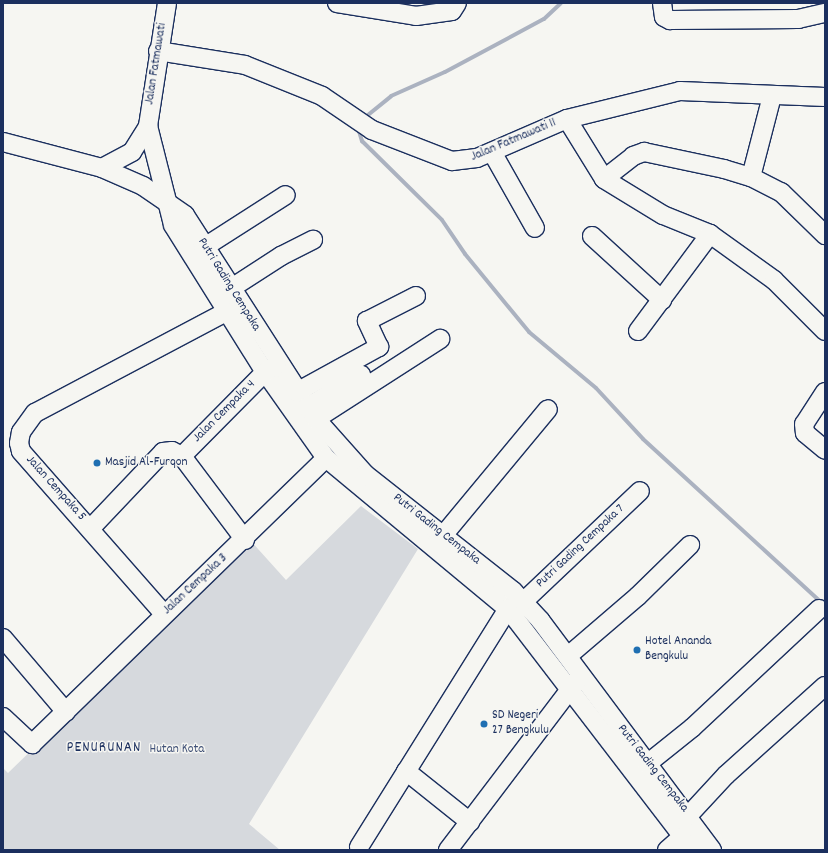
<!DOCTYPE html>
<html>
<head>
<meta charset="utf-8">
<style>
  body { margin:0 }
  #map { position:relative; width:828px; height:853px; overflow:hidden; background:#f6f6f2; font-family:Dekko,sans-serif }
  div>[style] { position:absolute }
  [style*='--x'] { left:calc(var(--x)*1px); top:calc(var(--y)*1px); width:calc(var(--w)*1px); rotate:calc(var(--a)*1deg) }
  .green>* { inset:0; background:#d6d9dd }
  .stream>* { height:4px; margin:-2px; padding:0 2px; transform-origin:2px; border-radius:2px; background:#abb2c0 }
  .roads { filter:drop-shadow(1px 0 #1b2f5e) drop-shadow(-1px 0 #1b2f5e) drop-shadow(0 1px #1b2f5e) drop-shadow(0 -1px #1b2f5e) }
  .minor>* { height:18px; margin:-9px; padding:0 9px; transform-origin:9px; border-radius:9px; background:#f6f6f2 }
  .dots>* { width:11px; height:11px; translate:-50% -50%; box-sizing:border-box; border:2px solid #f6f6f2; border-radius:50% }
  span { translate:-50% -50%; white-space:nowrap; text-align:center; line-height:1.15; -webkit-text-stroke:3px #f6f6f2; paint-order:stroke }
  .street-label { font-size:13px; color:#1b2f5e }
  .poi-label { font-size:13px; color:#1b2f5e }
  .left { translate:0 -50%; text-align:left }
  .park-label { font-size:13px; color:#405177 }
  .quarter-label { font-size:15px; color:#1b2f5e; letter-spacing:1px }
  .frame { position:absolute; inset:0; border:4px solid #1b2f5e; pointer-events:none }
</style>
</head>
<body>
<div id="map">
  <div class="green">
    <div style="clip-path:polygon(361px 506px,418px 549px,249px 824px,280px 850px,3px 850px,3px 768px,8px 773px,249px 539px,286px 580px)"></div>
  </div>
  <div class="stream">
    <div style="--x:363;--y:119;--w:36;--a:-39"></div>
    <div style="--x:391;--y:96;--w:59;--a:-24"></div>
    <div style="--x:445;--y:72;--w:112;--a:-28.2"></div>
    <div style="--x:544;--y:19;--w:23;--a:-43"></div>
    <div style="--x:358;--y:128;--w:14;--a:73"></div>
    <div style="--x:362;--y:141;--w:112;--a:44.6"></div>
    <div style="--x:442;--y:220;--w:41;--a:55.9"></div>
    <div style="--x:465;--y:254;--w:101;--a:50.6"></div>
    <div style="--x:529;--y:332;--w:87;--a:39.9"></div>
    <div style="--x:596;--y:388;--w:69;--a:47.3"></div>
    <div style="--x:643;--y:439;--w:243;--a:42.5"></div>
  </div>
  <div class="roads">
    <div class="minor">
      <div style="--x:337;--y:3;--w:80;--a:9.3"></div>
      <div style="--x:416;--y:16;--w:36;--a:-8"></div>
      <div style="--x:452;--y:11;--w:9;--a:-58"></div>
      <div style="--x:662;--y:3;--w:14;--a:82"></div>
      <div style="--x:664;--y:17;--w:7;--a:27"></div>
      <div style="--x:670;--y:20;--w:128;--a:-0.4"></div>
      <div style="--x:798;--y:19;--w:28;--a:-13"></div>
      <div style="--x:158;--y:51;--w:88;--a:9.1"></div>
      <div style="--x:245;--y:65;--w:83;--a:21.9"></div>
      <div style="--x:322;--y:96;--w:60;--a:34.2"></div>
      <div style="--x:372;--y:130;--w:86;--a:21.2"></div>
      <div style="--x:452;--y:161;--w:25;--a:-7"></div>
      <div style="--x:477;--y:158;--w:98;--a:-23.4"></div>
      <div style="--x:567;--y:119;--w:70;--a:58.3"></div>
      <div style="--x:604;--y:179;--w:69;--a:31.4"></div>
      <div style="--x:663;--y:215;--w:51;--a:22"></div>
      <div style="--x:567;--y:119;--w:116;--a:-13.9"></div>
      <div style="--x:680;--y:91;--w:145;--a:2.4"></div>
      <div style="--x:148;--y:126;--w:102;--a:75.8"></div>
      <div style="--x:173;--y:225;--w:173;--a:58"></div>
      <div style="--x:265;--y:372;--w:105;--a:54.7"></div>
      <div style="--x:326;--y:458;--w:236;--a:39.7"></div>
      <div style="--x:508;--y:609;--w:304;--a:52.5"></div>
      <div style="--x:3;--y:142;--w:102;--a:14.7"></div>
      <div style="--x:102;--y:168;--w:34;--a:-28"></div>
      <div style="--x:132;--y:152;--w:31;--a:-58"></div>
      <div style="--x:148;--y:126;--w:124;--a:-81.2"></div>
      <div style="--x:492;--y:152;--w:87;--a:60.5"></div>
      <div style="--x:102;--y:168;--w:45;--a:23.7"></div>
      <div style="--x:143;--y:186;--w:51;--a:34.6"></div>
      <div style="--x:185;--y:215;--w:242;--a:57.3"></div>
      <div style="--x:316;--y:419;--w:74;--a:48.3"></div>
      <div style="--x:365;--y:474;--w:189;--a:38.3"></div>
      <div style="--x:513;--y:591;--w:40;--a:47"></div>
      <div style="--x:540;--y:620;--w:287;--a:53.2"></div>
      <div style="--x:751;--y:177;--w:84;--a:-75.5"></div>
      <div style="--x:604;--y:179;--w:37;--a:-38"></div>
      <div style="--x:633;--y:156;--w:12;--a:-20"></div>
      <div style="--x:644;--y:152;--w:82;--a:12"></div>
      <div style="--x:724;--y:169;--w:28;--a:17"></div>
      <div style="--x:751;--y:177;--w:34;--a:27"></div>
      <div style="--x:781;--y:192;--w:62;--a:44.3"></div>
      <div style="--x:592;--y:236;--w:95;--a:42.4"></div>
      <div style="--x:203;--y:248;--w:98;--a:-32.6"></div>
      <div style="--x:230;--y:289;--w:61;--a:-32.9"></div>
      <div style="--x:281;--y:256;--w:36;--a:-27"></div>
      <div style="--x:638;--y:331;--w:121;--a:-53.4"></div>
      <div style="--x:710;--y:234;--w:79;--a:35.7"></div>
      <div style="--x:774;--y:280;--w:72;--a:45"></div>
      <div style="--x:297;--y:392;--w:94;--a:-28.8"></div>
      <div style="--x:379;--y:347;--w:29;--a:-115"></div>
      <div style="--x:367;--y:321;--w:55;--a:-27"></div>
      <div style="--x:825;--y:392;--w:38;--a:123"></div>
      <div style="--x:804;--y:424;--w:9;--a:84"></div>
      <div style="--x:805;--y:433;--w:26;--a:40"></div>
      <div style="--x:307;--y:407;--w:63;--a:-30.7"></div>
      <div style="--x:316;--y:419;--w:148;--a:-32.8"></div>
      <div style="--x:90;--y:529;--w:106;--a:-46.5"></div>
      <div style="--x:163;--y:452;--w:9;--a:-6"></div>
      <div style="--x:172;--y:451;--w:11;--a:27"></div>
      <div style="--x:245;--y:540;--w:105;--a:-126.9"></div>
      <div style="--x:182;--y:456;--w:118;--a:-45.3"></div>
      <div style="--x:265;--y:372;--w:13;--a:-29"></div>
      <div style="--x:436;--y:544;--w:175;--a:-50.3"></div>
      <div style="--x:523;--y:602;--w:161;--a:-43.5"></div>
      <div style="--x:164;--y:614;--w:217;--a:-131.3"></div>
      <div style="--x:21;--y:451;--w:8;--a:-104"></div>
      <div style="--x:19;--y:443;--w:11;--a:-80"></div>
      <div style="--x:21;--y:432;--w:24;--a:-54"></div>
      <div style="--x:35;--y:413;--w:216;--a:-27.9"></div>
      <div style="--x:3;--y:638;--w:97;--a:49.6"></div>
      <div style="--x:568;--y:656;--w:92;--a:-40.6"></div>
      <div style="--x:638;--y:596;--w:73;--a:-44.4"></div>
      <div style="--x:3;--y:717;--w:40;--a:43"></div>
      <div style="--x:32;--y:744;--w:410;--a:-44.2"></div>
      <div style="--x:647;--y:764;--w:58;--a:-38.7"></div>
      <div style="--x:692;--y:728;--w:174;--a:-43.1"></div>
      <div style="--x:406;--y:771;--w:82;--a:38.6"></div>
      <div style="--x:688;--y:816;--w:56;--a:-47.2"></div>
      <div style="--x:726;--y:775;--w:133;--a:-42"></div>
      <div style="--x:359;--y:847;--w:281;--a:-58"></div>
      <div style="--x:448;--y:850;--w:213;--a:-52.8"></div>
      <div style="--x:667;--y:850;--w:20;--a:-41"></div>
    </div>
  </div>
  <div class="dots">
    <div style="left:97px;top:463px;background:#1f6fb2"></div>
    <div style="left:637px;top:650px;background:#1f6fb2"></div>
    <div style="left:484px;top:724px;background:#1f6fb2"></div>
  </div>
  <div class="street-label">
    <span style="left:157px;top:64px;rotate:-81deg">Jalan Fatmawati</span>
    <span style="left:514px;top:141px;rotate:-23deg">Jalan Fatmawati 11</span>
    <span style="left:228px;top:285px;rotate:58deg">Putri Gading Cempaka</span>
    <span style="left:225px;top:412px;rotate:-45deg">Jalan Cempaka 4</span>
    <span style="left:55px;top:489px;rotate:48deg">Jalan Cempaka 5</span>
    <span style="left:436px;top:530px;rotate:38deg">Putri Gading Cempaka</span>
    <span style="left:581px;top:547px;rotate:-43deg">Putri Gading Cempaka 7</span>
    <span style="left:196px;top:585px;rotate:-43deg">Jalan Cempaka 3</span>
    <span style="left:652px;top:769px;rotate:52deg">Putri Gading Cempaka</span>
  </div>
  <div class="poi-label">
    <span class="left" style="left:105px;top:463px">Masjid Al-Furqon</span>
    <span class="left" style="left:645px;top:650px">Hotel Ananda<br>Bengkulu</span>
    <span class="left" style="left:492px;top:724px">SD Negeri<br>27 Bengkulu</span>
  </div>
  <div class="park-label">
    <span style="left:177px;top:750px">Hutan Kota</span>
  </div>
  <div class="quarter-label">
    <span style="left:104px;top:749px">PENURUNAN</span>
  </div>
  <div class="frame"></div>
</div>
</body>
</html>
